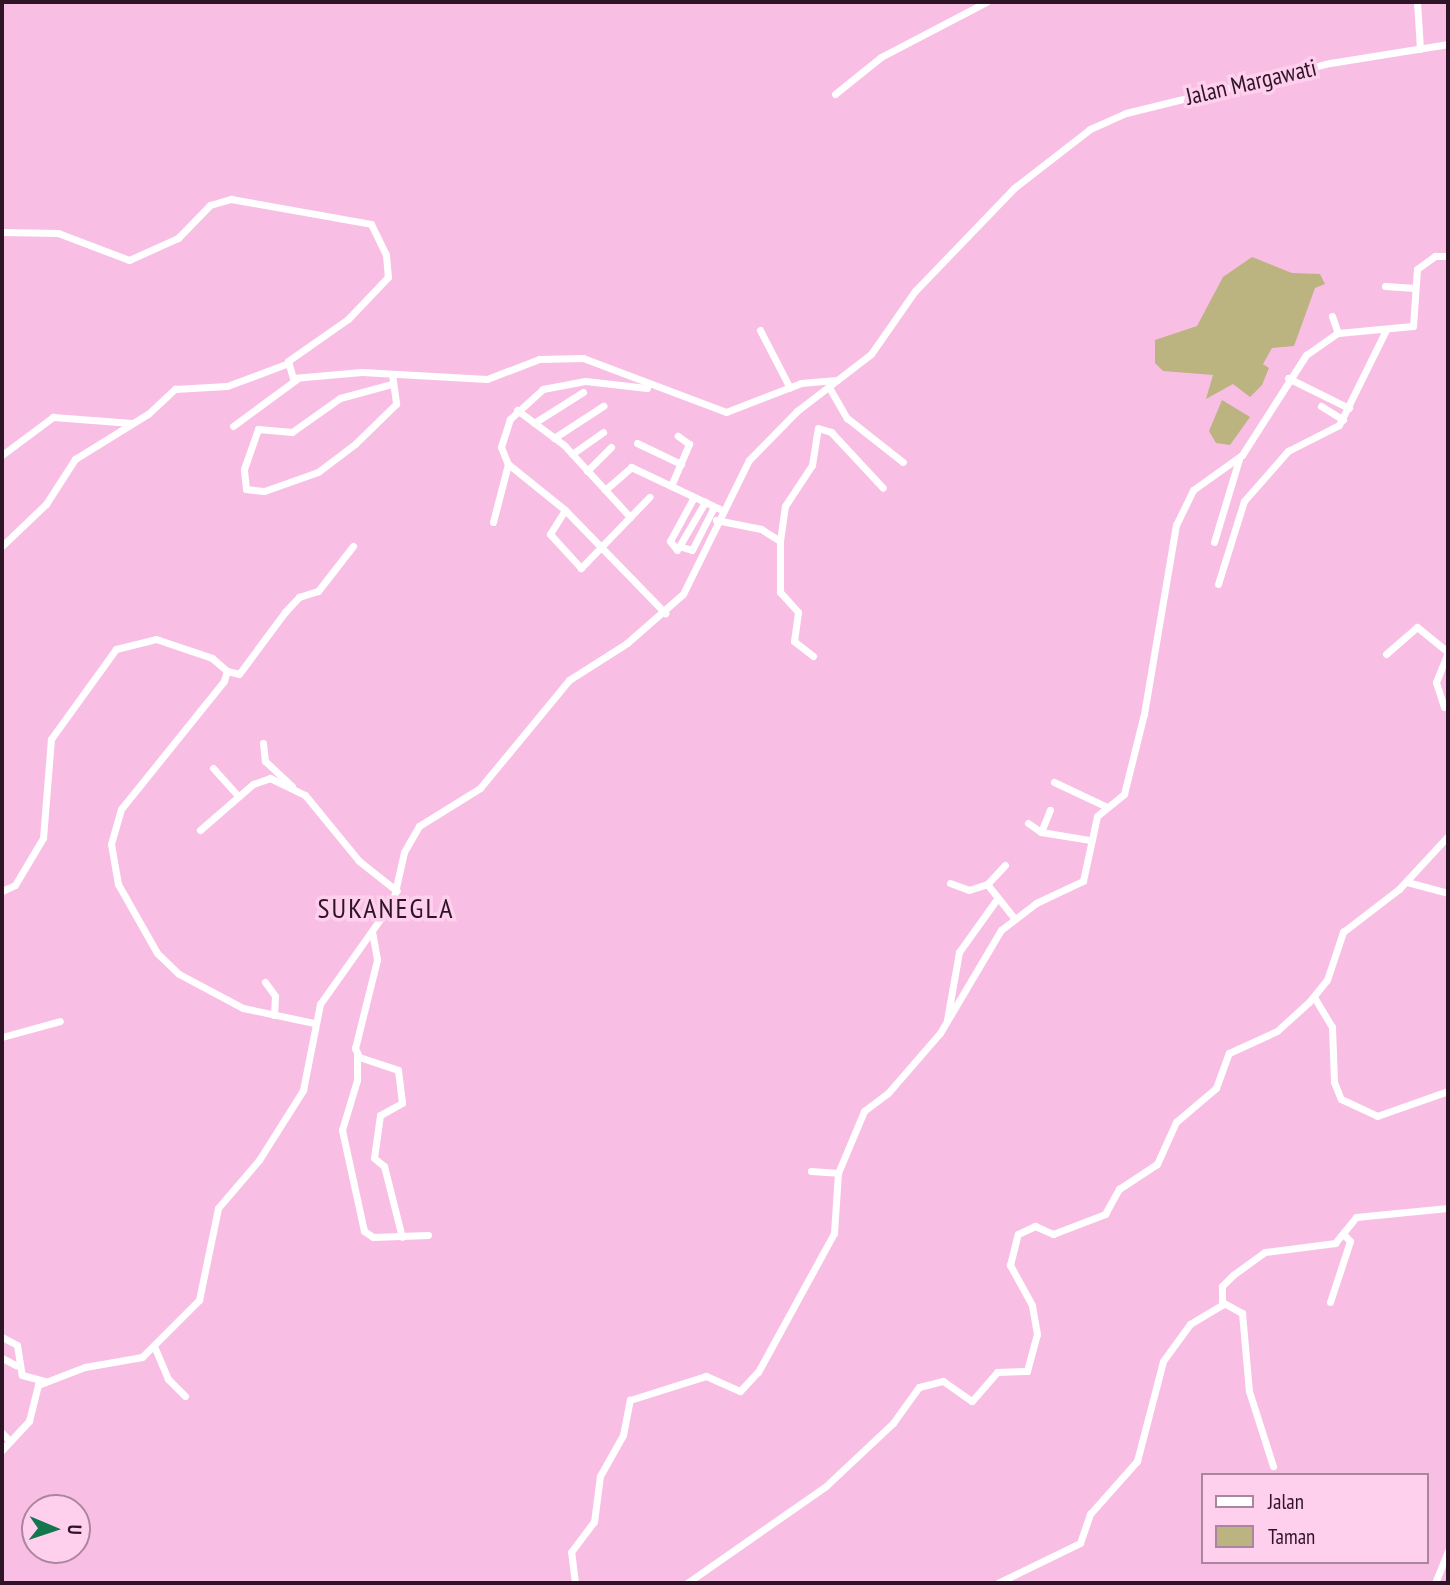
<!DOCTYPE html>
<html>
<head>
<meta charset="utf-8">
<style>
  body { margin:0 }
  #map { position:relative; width:1450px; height:1585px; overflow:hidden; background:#f9bee4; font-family:"PT Sans Narrow",sans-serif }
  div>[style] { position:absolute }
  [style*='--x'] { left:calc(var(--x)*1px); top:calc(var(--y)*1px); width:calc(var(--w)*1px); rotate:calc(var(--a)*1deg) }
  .green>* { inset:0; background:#bbb380 }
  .street>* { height:7px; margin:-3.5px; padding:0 3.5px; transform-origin:3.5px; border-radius:3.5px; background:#fff }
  span { translate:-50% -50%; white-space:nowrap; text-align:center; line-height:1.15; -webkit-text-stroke:7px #fed0ed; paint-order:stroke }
  .street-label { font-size:24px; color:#2f1427 }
  .quarter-label { font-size:28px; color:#2f1427; letter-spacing:2px }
  .frame { position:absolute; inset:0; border:4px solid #2f1427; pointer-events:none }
  .legend { position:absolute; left:1201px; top:1473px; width:228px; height:91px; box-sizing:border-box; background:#fed0ed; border:2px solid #ab859e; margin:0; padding:9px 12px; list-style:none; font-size:21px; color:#2f1427 }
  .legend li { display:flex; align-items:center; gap:14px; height:35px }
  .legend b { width:35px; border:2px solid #ab859e }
  .north { position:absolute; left:21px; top:1494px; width:70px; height:70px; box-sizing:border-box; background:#fed0ed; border:2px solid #ab859e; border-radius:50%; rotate:92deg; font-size:19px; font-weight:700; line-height:28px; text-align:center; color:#2f1427 }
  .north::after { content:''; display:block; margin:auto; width:24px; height:32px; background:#13764e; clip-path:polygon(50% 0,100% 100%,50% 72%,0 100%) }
</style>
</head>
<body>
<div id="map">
  <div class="green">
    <div style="clip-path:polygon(1252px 257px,1292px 273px,1320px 274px,1325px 284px,1315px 288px,1294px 346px,1272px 348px,1263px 364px,1269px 368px,1262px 385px,1250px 397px,1233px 384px,1206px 399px,1213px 375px,1163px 371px,1155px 363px,1155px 340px,1197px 326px,1223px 277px)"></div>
    <div style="clip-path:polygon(1222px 400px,1250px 417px,1230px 445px,1216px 443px,1209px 431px)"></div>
  </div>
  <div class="street">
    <div style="--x:1417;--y:2;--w:47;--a:86.3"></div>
    <div style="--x:835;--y:94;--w:59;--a:-38.8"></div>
    <div style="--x:881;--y:57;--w:119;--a:-27.6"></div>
    <div style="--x:2;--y:232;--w:56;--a:1"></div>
    <div style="--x:58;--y:233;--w:76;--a:20.8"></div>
    <div style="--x:129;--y:260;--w:54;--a:-24.2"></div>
    <div style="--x:178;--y:238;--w:46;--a:-45.9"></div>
    <div style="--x:210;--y:205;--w:22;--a:-16"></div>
    <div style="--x:231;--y:199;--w:142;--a:10.1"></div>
    <div style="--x:371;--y:224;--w:34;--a:64"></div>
    <div style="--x:386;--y:255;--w:22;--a:85"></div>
    <div style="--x:388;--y:277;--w:58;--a:133.6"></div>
    <div style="--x:348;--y:319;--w:73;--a:145"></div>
    <div style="--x:288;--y:361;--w:18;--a:74"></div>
    <div style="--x:293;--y:378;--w:69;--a:-5"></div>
    <div style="--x:362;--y:372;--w:125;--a:3.2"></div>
    <div style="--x:487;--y:379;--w:56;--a:-21"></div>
    <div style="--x:539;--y:359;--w:44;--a:-1.3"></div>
    <div style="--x:583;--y:358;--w:153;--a:20.7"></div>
    <div style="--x:726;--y:412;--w:80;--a:-21.1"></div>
    <div style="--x:801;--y:383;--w:36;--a:-5"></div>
    <div style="--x:1385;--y:286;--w:30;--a:4"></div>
    <div style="--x:1332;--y:316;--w:18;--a:71"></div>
    <div style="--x:760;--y:330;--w:65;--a:62.7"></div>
    <div style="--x:392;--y:374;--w:30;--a:82"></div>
    <div style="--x:396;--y:404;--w:57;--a:135.7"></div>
    <div style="--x:355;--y:444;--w:46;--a:142.9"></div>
    <div style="--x:318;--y:472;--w:57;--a:160.6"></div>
    <div style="--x:264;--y:491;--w:18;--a:-174"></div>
    <div style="--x:246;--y:489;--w:20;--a:-96"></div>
    <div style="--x:244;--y:469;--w:42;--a:-70.7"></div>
    <div style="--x:258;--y:429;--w:34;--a:5"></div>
    <div style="--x:292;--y:432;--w:59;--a:-35.3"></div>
    <div style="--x:340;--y:398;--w:54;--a:-15.1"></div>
    <div style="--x:1288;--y:378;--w:68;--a:26.2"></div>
    <div style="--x:647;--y:388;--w:62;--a:-173.6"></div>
    <div style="--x:585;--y:381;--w:43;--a:169.2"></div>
    <div style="--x:543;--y:389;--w:45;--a:137.7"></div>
    <div style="--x:510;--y:419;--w:29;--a:108"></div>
    <div style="--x:501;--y:447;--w:18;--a:68"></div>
    <div style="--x:508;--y:464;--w:73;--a:38.9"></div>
    <div style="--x:565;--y:510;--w:144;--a:45.8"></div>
    <div style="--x:830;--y:389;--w:34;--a:60"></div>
    <div style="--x:847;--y:418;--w:71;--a:38.2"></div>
    <div style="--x:1321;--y:406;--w:26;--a:32"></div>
    <div style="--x:517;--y:410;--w:59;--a:36.7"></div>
    <div style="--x:564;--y:445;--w:98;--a:47.5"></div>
    <div style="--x:630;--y:517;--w:71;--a:133.9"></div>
    <div style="--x:581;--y:568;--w:46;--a:-132.4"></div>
    <div style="--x:550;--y:534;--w:28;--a:-58"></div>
    <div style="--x:534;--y:423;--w:58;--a:-32.3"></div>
    <div style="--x:233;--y:426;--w:79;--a:-36.3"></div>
    <div style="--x:554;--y:438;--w:59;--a:-33.1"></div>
    <div style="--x:637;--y:443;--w:49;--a:25.5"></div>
    <div style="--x:572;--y:454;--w:38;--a:-35"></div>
    <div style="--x:2;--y:455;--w:64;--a:-36.7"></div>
    <div style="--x:53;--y:417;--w:79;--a:4.3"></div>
    <div style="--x:587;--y:471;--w:34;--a:-45"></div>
    <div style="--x:671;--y:486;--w:46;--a:-66.8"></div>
    <div style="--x:689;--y:444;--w:14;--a:-144"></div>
    <div style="--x:605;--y:490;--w:35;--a:-41"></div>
    <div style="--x:631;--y:467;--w:98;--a:25.3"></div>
    <div style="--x:694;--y:497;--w:50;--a:118.6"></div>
    <div style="--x:670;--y:541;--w:11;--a:52"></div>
    <div style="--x:677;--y:550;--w:56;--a:-59.7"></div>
    <div style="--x:630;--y:517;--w:28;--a:-46"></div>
    <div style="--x:716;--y:520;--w:46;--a:11.3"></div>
    <div style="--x:761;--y:529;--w:22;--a:32"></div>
    <div style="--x:493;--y:522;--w:60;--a:-75.5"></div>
    <div style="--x:1214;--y:542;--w:87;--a:-73.2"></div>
    <div style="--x:2;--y:546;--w:61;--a:-43.7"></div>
    <div style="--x:46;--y:504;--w:54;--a:-57.2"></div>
    <div style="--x:75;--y:459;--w:86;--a:-31.7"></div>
    <div style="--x:148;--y:414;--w:37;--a:-43"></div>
    <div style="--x:175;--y:389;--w:52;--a:-3.3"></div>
    <div style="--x:227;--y:386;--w:63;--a:-20.4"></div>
    <div style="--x:682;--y:547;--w:10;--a:17"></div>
    <div style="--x:692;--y:550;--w:48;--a:-62.9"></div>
    <div style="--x:1218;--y:584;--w:87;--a:-72.6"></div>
    <div style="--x:1244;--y:501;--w:67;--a:-48.7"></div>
    <div style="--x:1288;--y:451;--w:57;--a:-27"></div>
    <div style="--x:1339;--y:425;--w:106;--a:-63.7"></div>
    <div style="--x:1386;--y:654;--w:41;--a:-41.1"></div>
    <div style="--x:1417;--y:627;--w:40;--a:39"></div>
    <div style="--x:813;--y:656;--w:24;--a:-142"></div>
    <div style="--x:794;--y:641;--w:29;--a:-82"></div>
    <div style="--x:798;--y:612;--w:27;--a:-132"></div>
    <div style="--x:780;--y:592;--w:51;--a:-90"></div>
    <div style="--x:780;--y:541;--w:35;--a:-82"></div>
    <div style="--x:785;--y:506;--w:49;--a:-56.6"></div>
    <div style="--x:812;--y:465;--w:37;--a:-81"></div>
    <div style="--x:818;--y:428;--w:14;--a:17"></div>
    <div style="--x:831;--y:432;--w:76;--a:47.1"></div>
    <div style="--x:227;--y:671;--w:12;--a:14"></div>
    <div style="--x:239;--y:674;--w:77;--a:-53.4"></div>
    <div style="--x:285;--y:612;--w:21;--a:-47"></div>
    <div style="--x:299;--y:597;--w:20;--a:-18"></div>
    <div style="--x:318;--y:591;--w:57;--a:-52.1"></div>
    <div style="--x:1444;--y:707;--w:26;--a:-108"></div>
    <div style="--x:1436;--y:682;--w:32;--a:-68"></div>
    <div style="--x:263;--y:743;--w:18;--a:84"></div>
    <div style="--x:265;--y:761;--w:37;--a:43"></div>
    <div style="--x:213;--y:768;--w:38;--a:48"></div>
    <div style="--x:1054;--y:782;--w:56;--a:25.2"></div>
    <div style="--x:1028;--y:823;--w:16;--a:35"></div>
    <div style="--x:1041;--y:832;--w:50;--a:9.3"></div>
    <div style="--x:200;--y:830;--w:70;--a:-41"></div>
    <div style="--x:253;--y:784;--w:18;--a:-19"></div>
    <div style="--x:270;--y:778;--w:39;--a:26"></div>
    <div style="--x:305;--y:795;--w:85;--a:50.7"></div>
    <div style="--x:359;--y:861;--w:48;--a:38.3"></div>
    <div style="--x:1041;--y:832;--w:24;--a:-68"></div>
    <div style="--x:1005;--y:865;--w:26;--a:133"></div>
    <div style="--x:987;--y:884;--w:43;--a:51.5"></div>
    <div style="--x:1407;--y:882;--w:42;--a:15"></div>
    <div style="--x:950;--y:883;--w:20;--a:20"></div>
    <div style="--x:969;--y:890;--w:19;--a:-18"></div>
    <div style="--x:2;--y:891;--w:14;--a:-25"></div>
    <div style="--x:15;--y:885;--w:55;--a:-59.2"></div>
    <div style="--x:43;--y:838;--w:99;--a:-85.4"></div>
    <div style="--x:51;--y:739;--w:111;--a:-54.2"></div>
    <div style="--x:116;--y:649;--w:41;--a:-14"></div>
    <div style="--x:156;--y:639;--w:59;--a:18.7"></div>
    <div style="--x:212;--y:658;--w:20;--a:41"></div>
    <div style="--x:227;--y:671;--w:10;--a:107"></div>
    <div style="--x:224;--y:681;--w:164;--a:128.8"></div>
    <div style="--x:121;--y:809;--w:36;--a:106"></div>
    <div style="--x:111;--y:844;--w:41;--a:80.1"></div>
    <div style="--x:118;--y:884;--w:79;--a:60.5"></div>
    <div style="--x:157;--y:953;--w:30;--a:44"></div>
    <div style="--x:179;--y:974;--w:72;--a:28"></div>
    <div style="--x:243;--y:1008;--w:73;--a:11.9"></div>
    <div style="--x:372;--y:931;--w:29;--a:80"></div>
    <div style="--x:377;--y:960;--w:91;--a:104"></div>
    <div style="--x:355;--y:1048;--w:10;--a:66"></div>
    <div style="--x:359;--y:1057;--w:41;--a:18.4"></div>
    <div style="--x:398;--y:1070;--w:33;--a:83"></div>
    <div style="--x:402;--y:1103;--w:25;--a:151"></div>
    <div style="--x:380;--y:1115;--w:43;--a:97.9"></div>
    <div style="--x:374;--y:1158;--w:13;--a:39"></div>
    <div style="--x:384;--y:1166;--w:73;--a:75.8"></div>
    <div style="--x:265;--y:982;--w:17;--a:54"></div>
    <div style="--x:275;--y:996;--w:19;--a:93"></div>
    <div style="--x:1314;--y:997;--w:35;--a:59"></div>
    <div style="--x:1332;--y:1027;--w:55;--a:87.9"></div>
    <div style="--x:1334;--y:1082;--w:18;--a:68"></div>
    <div style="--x:1341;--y:1099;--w:40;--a:25"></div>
    <div style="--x:1377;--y:1116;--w:75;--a:-19.4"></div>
    <div style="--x:947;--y:1020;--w:69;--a:-80"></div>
    <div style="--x:959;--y:952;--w:65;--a:-54.4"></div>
    <div style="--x:2;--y:1037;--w:60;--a:-15.4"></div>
    <div style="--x:357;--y:1054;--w:26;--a:90"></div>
    <div style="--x:357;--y:1080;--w:52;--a:106.7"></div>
    <div style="--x:342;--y:1130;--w:103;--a:77.7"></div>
    <div style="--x:364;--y:1231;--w:11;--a:34"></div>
    <div style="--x:373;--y:1237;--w:55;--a:-2.1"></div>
    <div style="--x:811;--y:1171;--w:27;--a:4"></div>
    <div style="--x:1222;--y:1302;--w:23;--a:29"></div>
    <div style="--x:1242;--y:1313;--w:78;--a:84.9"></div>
    <div style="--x:1249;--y:1391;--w:79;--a:72.3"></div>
    <div style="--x:1330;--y:1302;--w:64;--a:-71.8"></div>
    <div style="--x:1350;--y:1241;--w:8;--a:-135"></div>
    <div style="--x:2;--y:1337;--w:17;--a:28"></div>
    <div style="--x:17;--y:1345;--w:30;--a:81"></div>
    <div style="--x:22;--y:1375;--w:23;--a:15"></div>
    <div style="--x:154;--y:1346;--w:36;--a:67"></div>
    <div style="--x:168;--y:1379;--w:24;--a:45"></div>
    <div style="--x:2;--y:1358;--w:16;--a:27"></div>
    <div style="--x:2;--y:1433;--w:11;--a:45"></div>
    <div style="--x:2;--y:1450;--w:40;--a:-47"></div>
    <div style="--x:29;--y:1421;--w:37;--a:-76"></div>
    <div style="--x:38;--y:1385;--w:50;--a:-21"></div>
    <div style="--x:85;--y:1367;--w:58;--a:-10"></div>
    <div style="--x:142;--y:1357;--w:81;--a:-45"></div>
    <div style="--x:199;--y:1300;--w:94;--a:-78.3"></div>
    <div style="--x:218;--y:1208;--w:63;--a:-49.5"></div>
    <div style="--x:259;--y:1160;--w:83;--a:-57.8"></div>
    <div style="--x:303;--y:1090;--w:88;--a:-78.8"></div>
    <div style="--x:320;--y:1004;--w:126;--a:-54.7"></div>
    <div style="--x:393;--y:901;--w:50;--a:-77.3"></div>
    <div style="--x:404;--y:852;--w:30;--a:-60"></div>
    <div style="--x:419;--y:826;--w:72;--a:-31.9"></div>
    <div style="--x:480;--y:788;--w:140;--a:-50.5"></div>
    <div style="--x:569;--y:680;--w:69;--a:-32.5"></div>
    <div style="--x:627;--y:643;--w:74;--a:-41.2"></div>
    <div style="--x:683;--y:594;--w:149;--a:-63.8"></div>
    <div style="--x:749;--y:460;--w:69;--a:-45.6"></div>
    <div style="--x:797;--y:411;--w:93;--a:-37.6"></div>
    <div style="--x:871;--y:354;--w:77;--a:-55.1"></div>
    <div style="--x:915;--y:291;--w:143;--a:-46.1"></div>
    <div style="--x:1014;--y:188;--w:96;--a:-37.8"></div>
    <div style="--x:1090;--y:129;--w:39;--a:-24"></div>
    <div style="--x:1126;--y:113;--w:210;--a:-13.8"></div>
    <div style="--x:1330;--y:63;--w:120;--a:-9.1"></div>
    <div style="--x:575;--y:1583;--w:31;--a:-97"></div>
    <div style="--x:571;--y:1552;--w:38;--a:-53"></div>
    <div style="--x:594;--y:1522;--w:46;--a:-82.6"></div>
    <div style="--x:600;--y:1476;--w:47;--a:-60.7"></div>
    <div style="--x:623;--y:1435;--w:36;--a:-79"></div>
    <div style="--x:630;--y:1400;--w:80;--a:-17.5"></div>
    <div style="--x:706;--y:1376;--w:37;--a:24"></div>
    <div style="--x:740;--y:1391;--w:26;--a:-47"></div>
    <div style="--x:758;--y:1372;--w:158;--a:-61.3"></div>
    <div style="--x:834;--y:1233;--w:60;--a:-86.2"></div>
    <div style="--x:838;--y:1173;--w:67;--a:-67.2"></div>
    <div style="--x:864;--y:1111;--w:30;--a:-37"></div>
    <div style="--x:888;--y:1093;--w:79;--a:-49.1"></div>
    <div style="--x:940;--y:1033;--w:120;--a:-59.4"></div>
    <div style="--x:1001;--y:930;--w:44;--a:-37.6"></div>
    <div style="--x:1036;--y:903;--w:52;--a:-25.1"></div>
    <div style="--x:1083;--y:881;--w:66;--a:-77.8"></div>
    <div style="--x:1097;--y:816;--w:35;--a:-39"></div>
    <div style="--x:1124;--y:794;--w:82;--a:-76"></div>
    <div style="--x:1144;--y:714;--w:192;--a:-80.4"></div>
    <div style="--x:1176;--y:525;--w:39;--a:-64"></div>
    <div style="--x:1193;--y:490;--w:60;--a:-35.5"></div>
    <div style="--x:1242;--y:455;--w:119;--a:-57.4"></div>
    <div style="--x:1306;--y:355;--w:39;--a:-35"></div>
    <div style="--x:1338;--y:333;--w:75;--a:-5.3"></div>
    <div style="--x:1413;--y:326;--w:57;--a:-86"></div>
    <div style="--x:1417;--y:269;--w:22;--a:-36"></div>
    <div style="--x:1435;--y:256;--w:13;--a:0"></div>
    <div style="--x:687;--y:1583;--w:169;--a:-34.9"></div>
    <div style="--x:826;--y:1486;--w:92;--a:-43.2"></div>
    <div style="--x:893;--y:1423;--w:44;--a:-54.2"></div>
    <div style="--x:919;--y:1387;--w:25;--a:-14"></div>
    <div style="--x:943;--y:1381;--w:35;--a:35"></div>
    <div style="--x:972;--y:1401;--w:38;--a:-49"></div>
    <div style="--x:997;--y:1372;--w:30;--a:-2"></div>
    <div style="--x:1027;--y:1371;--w:38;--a:-75"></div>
    <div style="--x:1037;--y:1334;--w:29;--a:-100"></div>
    <div style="--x:1032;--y:1305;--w:46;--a:-118.8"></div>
    <div style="--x:1010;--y:1265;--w:32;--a:-76"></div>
    <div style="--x:1018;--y:1234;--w:19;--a:-25"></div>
    <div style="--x:1035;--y:1226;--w:20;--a:24"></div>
    <div style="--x:1053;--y:1234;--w:56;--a:-21"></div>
    <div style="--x:1105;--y:1214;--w:29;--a:-61"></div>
    <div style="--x:1119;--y:1189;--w:45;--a:-33.3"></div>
    <div style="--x:1157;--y:1164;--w:46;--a:-65.7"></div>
    <div style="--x:1176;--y:1122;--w:52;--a:-40.4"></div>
    <div style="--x:1216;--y:1088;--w:37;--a:-70"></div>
    <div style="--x:1229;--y:1053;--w:53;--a:-24.6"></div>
    <div style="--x:1277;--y:1031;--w:43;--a:-42.2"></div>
    <div style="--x:1309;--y:1002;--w:28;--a:-51"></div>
    <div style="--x:1327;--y:980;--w:51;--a:-71.6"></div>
    <div style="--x:1343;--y:932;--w:71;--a:-37.5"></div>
    <div style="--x:1399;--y:889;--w:72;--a:-47.2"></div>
    <div style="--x:998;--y:1583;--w:91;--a:-26"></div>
    <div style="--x:1080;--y:1543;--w:31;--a:-71"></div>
    <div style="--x:1090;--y:1514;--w:71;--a:-48.4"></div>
    <div style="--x:1137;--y:1461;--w:103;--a:-75.4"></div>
    <div style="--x:1163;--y:1361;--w:46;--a:-53.9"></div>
    <div style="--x:1190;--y:1324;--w:37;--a:-31"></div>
    <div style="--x:1222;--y:1305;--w:19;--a:-90"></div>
    <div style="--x:1222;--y:1286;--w:16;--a:-45"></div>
    <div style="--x:1233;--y:1275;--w:39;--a:-36"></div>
    <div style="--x:1265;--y:1252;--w:71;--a:-7.3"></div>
    <div style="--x:1335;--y:1243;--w:33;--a:-51"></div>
    <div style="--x:1356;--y:1217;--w:92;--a:-5.6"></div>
    <div style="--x:1435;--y:1583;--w:35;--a:-68"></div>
  </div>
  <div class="street-label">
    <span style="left:1251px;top:82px;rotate:-13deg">Jalan Margawati</span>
  </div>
  <div class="quarter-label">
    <span style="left:386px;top:908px">SUKANEGLA</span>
  </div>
  <div class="frame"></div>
  <ul class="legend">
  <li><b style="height:9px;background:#fff"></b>Jalan</li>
  <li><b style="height:19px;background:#bbb380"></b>Taman</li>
  </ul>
  <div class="north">U</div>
</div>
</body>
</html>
